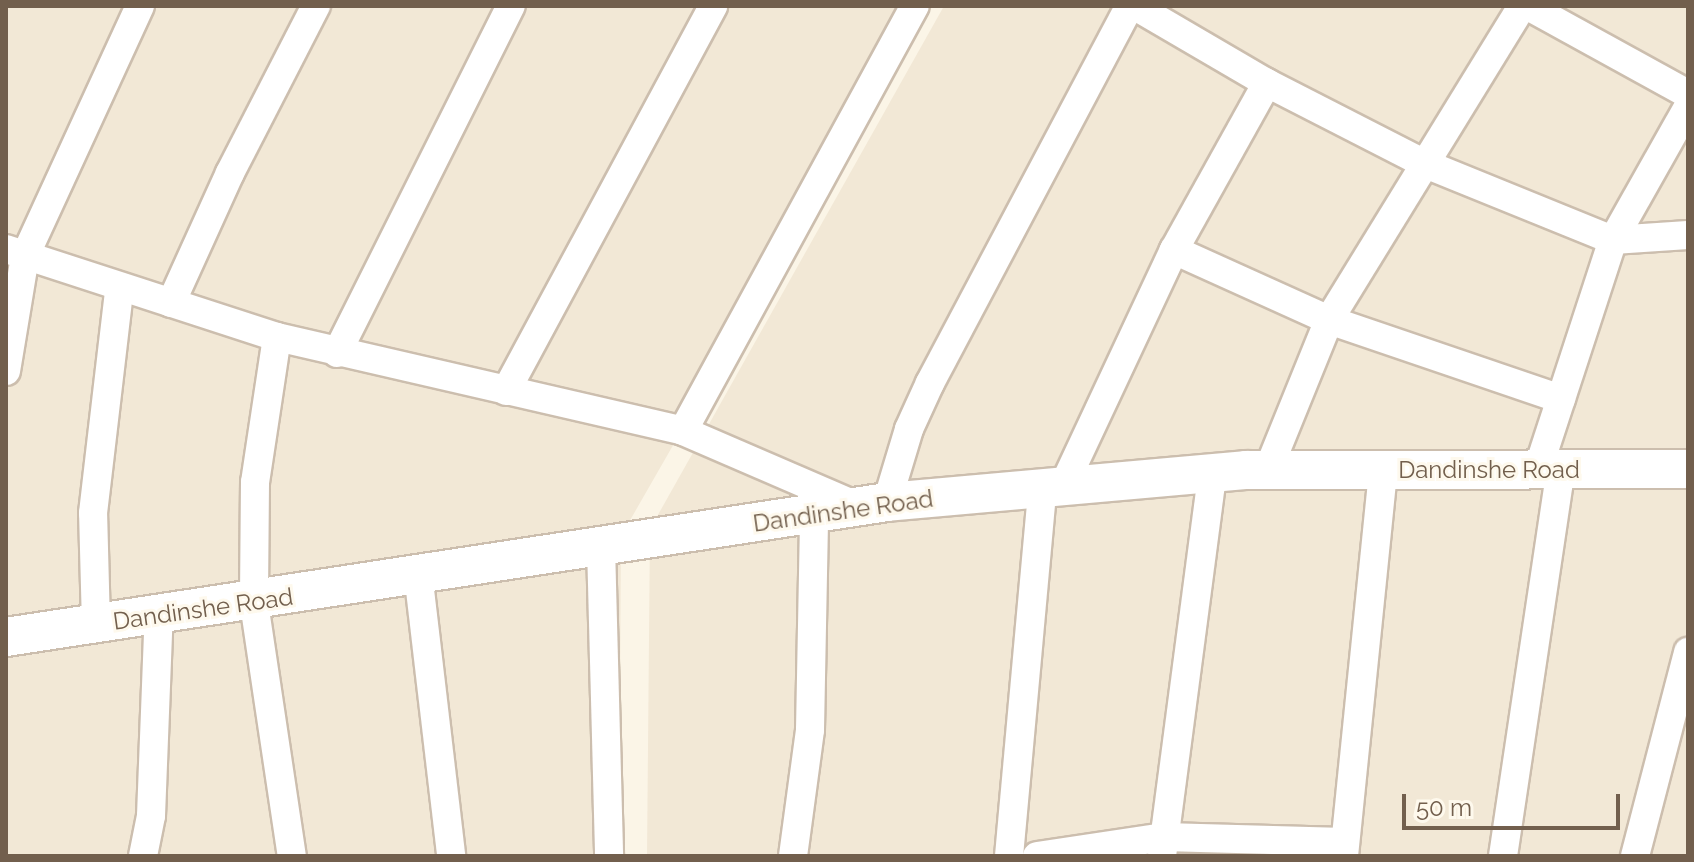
<!DOCTYPE html>
<html>
<head>
<meta charset="utf-8">
<style>
  body { margin:0 }
  #map { position:relative; width:1694px; height:862px; overflow:hidden; background:#fbf5e7; font-family:Raleway,sans-serif }
  div>[style] { position:absolute }
  [style*='--x'] { left:calc(var(--x)*1px); top:calc(var(--y)*1px); width:calc(var(--w)*1px); rotate:calc(var(--a)*1deg) }
  .residential>* { inset:0; background:#f2e8d6 }
  .roads { filter:drop-shadow(2px 0 #ccbeae) drop-shadow(-2px 0 #ccbeae) drop-shadow(0 2px #ccbeae) drop-shadow(0 -2px #ccbeae) }
  .street>* { height:28px; margin:-14px; padding:0 14px; transform-origin:14px; border-radius:14px; background:#fff }
  .secondary>* { height:38px; margin:-19px; padding:0 19px; transform-origin:19px; border-radius:19px; background:#fff }
  span { translate:-50% -50%; white-space:nowrap; text-align:center; line-height:1.15; -webkit-text-stroke:6px #fef9ed; paint-order:stroke }
  .street-label { font-size:24px; color:#725f4d }
  .frame { position:absolute; inset:0; border:8px solid #725f4d; pointer-events:none }
  .scale { position:absolute; left:1402px; top:794px; width:218px; height:36px; box-sizing:border-box; border:4px solid #725f4d; border-top:0; padding-left:10px; font-size:24px; line-height:28px; white-space:nowrap; color:#725f4d; -webkit-text-stroke:6px #fef9ed; paint-order:stroke }
</style>
</head>
<body>
<div id="map">
  <div class="residential">
    <div style="clip-path:polygon(6px 6px,925px 6px,621px 536px,619px 856px,6px 856px)"></div>
    <div style="clip-path:polygon(944px 6px,1688px 6px,1688px 856px,647px 856px,650px 529px)"></div>
  </div>
  <div class="roads">
    <div class="street">
      <div style="--x:1135;--y:6;--w:153;--a:30.3"></div>
      <div style="--x:1267;--y:83;--w:175;--a:27.1"></div>
      <div style="--x:1423;--y:163;--w:205;--a:22.1"></div>
      <div style="--x:1613;--y:240;--w:75;--a:-3.8"></div>
      <div style="--x:1528;--y:6;--w:183;--a:28.8"></div>
      <div style="--x:6;--y:249;--w:285;--a:18"></div>
      <div style="--x:277;--y:337;--w:417;--a:13"></div>
      <div style="--x:683;--y:431;--w:189;--a:23.3"></div>
      <div style="--x:1174;--y:250;--w:170;--a:24.3"></div>
      <div style="--x:1329;--y:320;--w:245;--a:18.8"></div>
      <div style="--x:171;--y:303;--w:143;--a:-65.6"></div>
      <div style="--x:230;--y:173;--w:188;--a:-62.8"></div>
      <div style="--x:277;--y:337;--w:147;--a:98.6"></div>
      <div style="--x:255;--y:482;--w:121;--a:90.5"></div>
      <div style="--x:254;--y:603;--w:256;--a:81.5"></div>
      <div style="--x:337;--y:353;--w:388;--a:-63.4"></div>
      <div style="--x:6;--y:371;--w:117;--a:-80.6"></div>
      <div style="--x:25;--y:256;--w:275;--a:-65.3"></div>
      <div style="--x:506;--y:391;--w:437;--a:-61.7"></div>
      <div style="--x:683;--y:431;--w:484;--a:-61.4"></div>
      <div style="--x:1538;--y:469;--w:241;--a:-71.9"></div>
      <div style="--x:1613;--y:240;--w:153;--a:-60.6"></div>
      <div style="--x:1268;--y:470;--w:162;--a:-67.9"></div>
      <div style="--x:1329;--y:320;--w:369;--a:-58.4"></div>
      <div style="--x:1062;--y:489;--w:264;--a:-64.9"></div>
      <div style="--x:1174;--y:250;--w:191;--a:-60.9"></div>
      <div style="--x:887;--y:502;--w:76;--a:-73.2"></div>
      <div style="--x:909;--y:429;--w:51;--a:-65.5"></div>
      <div style="--x:930;--y:383;--w:427;--a:-62.1"></div>
      <div style="--x:601;--y:546;--w:310;--a:88.5"></div>
      <div style="--x:418;--y:573;--w:285;--a:83.3"></div>
      <div style="--x:96;--y:625;--w:112;--a:-91.5"></div>
      <div style="--x:93;--y:513;--w:225;--a:-83.3"></div>
      <div style="--x:143;--y:856;--w:41;--a:-78.7"></div>
      <div style="--x:151;--y:816;--w:204;--a:-87.8"></div>
      <div style="--x:793;--y:856;--w:127;--a:-82.3"></div>
      <div style="--x:810;--y:730;--w:216;--a:-88.9"></div>
      <div style="--x:1009;--y:856;--w:366;--a:-84.8"></div>
      <div style="--x:1037;--y:856;--w:128;--a:-8.5"></div>
      <div style="--x:1164;--y:837;--w:181;--a:1.6"></div>
      <div style="--x:1162;--y:856;--w:385;--a:-82.5"></div>
      <div style="--x:1344;--y:856;--w:388;--a:-84.2"></div>
      <div style="--x:1503;--y:856;--w:391;--a:-81.5"></div>
      <div style="--x:1635;--y:856;--w:211;--a:-75.4"></div>
    </div>
    <div class="secondary">
      <div style="--x:6;--y:637;--w:891;--a:-8.71"></div>
      <div style="--x:887;--y:502;--w:360;--a:-5.1"></div>
      <div style="--x:1246;--y:470;--w:442;--a:-0.1"></div>
    </div>
  </div>
  <div class="street-label">
    <span style="left:1489px;top:470px">Dandinshe Road</span>
    <span style="left:843px;top:511px;rotate:-8deg">Dandinshe Road</span>
    <span style="left:203px;top:609px;rotate:-8deg">Dandinshe Road</span>
  </div>
  <div class="frame"></div>
  <div class="scale">50 m</div>
</div>
</body>
</html>
